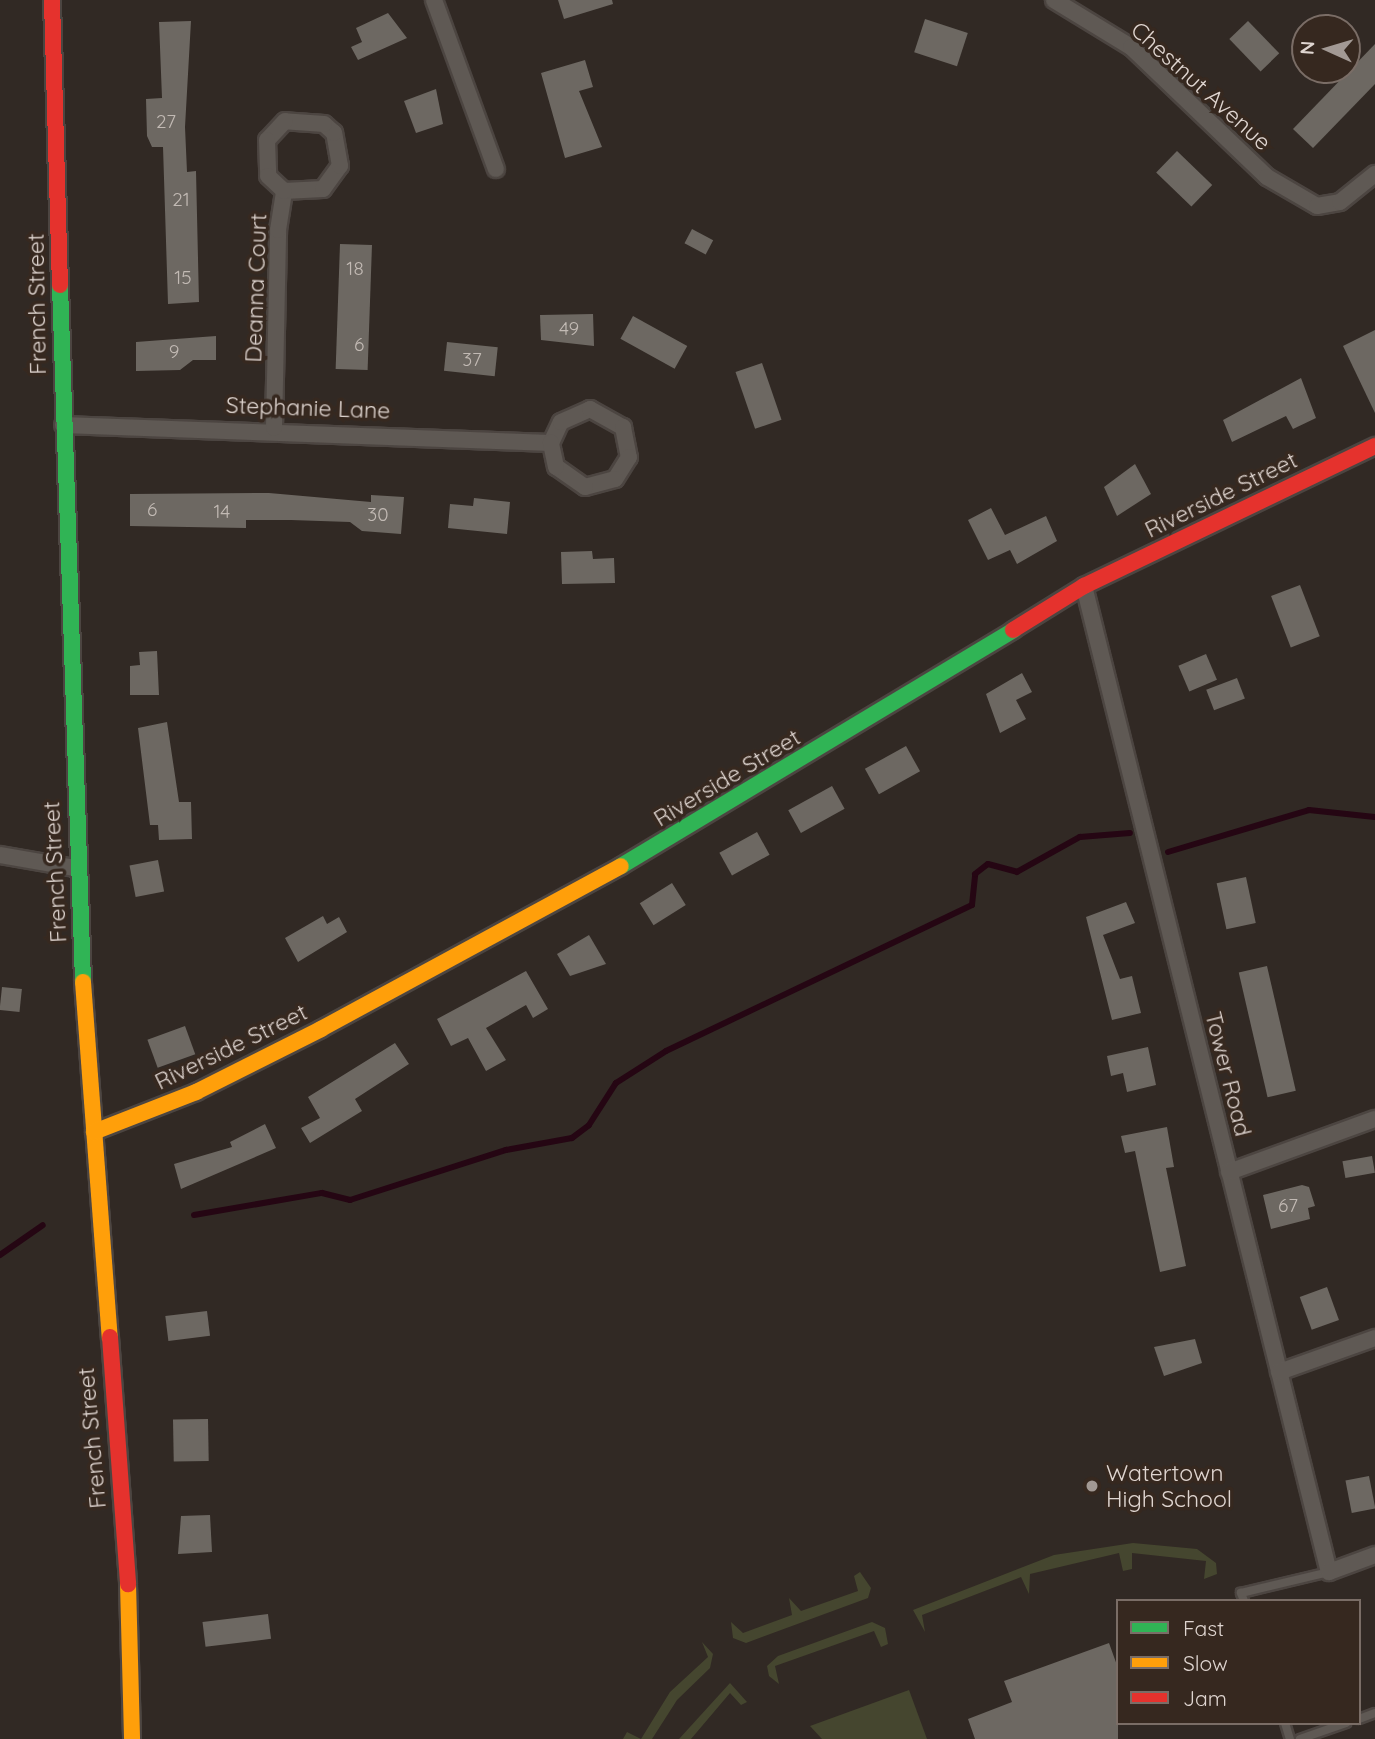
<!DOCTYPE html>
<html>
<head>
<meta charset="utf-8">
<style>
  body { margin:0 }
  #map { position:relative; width:1375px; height:1739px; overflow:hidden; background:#312924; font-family:Quicksand,sans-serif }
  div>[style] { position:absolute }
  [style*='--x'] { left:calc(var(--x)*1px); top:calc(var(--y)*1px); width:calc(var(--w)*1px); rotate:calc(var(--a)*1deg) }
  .green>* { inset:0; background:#45462f }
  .stream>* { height:6px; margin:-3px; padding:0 3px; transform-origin:3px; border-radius:3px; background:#250613 }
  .building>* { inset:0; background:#6d6862; transform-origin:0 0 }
  .roads { filter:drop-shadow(2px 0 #4c4541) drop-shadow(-2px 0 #4c4541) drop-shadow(0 2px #4c4541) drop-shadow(0 -2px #4c4541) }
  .lane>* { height:8px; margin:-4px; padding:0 4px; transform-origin:4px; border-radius:4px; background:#5f5954 }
  .street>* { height:16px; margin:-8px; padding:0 8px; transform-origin:8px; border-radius:8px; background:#5f5954 }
  .fast>* { height:16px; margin:-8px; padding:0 8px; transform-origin:8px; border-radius:8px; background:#30b455 }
  .slow>* { height:16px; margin:-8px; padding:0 8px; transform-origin:8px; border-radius:8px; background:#ff9f0a }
  .jam>* { height:16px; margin:-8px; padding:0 8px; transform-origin:8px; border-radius:8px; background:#e5322d }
  .dots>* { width:19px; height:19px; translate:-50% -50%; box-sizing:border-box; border:4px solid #36281f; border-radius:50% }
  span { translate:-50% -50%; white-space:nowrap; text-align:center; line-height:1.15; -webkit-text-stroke:7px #36281f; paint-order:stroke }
  .number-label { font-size:19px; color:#c2bab4 }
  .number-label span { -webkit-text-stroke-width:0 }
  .street-label { font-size:23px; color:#dfd5d0 }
  .poi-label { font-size:23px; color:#dfd5d0 }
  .left { translate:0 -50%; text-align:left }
  .legend { position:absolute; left:1116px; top:1599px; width:245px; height:126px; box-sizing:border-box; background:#36281f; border:2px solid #7a6d66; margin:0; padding:9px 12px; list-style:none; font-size:21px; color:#dfd5d0 }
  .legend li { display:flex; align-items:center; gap:14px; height:35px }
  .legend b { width:35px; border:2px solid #7a6d66 }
  .north { position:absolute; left:1291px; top:14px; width:70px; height:70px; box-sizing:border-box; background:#36281f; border:2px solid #7a6d66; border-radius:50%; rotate:274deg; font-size:19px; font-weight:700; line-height:28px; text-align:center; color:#dfd5d0 }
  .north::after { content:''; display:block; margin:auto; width:24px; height:32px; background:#a29994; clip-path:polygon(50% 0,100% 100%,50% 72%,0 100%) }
</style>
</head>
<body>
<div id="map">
  <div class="green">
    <div style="clip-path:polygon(1133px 1543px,1197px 1549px,1216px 1563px,1217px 1574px,1204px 1579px,1206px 1561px,1132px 1553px,1132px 1569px,1123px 1571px,1119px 1553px,1030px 1574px,1029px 1594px,1021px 1577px,922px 1615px,925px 1632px,913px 1610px,1054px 1555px)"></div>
    <div style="clip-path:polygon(860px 1572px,871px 1588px,868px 1598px,746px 1643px,733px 1638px,731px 1622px,743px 1633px,792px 1615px,789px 1598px,801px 1611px,858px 1591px,854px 1576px)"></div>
    <div style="clip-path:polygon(872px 1622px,885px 1628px,888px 1644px,881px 1647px,874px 1631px,775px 1666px,779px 1684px,769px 1676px,767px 1666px,778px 1656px)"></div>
    <div style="clip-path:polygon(702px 1642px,713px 1654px,710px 1668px,677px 1700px,652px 1739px,623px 1739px,627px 1732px,641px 1739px,670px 1692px,708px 1657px)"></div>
    <div style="clip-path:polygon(730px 1683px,747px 1702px,741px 1705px,730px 1693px,691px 1739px,679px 1739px)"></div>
    <div style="clip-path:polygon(909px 1690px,927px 1739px,822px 1739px,810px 1726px)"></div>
  </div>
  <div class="stream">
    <div style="--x:1168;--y:852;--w:147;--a:-16.6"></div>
    <div style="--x:1309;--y:810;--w:66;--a:6.1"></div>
    <div style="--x:194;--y:1215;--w:130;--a:-9.8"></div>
    <div style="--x:322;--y:1193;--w:29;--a:14"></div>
    <div style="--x:350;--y:1200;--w:164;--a:-17.8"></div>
    <div style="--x:506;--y:1150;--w:67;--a:-10.3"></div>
    <div style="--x:572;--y:1138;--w:21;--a:-37"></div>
    <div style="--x:589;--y:1125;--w:50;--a:-57.3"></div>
    <div style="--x:616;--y:1083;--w:59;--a:-32.6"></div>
    <div style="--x:666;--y:1051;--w:339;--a:-25.5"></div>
    <div style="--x:972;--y:905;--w:31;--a:-84"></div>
    <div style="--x:975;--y:874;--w:16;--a:-38"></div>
    <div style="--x:988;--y:864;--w:30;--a:15"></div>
    <div style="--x:1017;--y:872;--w:72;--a:-29.1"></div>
    <div style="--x:1080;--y:837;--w:50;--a:-4.6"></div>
    <div style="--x:0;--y:1255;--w:52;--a:-34.9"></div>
  </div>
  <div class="building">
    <div style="clip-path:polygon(558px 0,612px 0,613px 4px,564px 19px)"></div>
    <div style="clip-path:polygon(388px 13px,407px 38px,358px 60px,351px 47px,362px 42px,356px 28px)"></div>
    <div style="left:925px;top:19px;width:45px;height:35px;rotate:18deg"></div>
    <div style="clip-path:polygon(191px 21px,185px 127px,187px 172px,196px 171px,199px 302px,168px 304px,163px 147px,152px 147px,147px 136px,146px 99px,162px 98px,159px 22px)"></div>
    <div style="left:1248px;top:21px;width:45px;height:26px;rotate:46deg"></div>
    <div style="clip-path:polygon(1375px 44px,1375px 84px,1313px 148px,1293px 129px)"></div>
    <div style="clip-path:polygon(585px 60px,593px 87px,579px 91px,602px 147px,565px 158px,541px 73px)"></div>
    <div style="clip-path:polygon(436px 89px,443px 124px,416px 133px,404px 101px)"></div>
    <div style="left:1177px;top:151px;width:49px;height:30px;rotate:44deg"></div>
    <div style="left:692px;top:229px;width:24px;height:16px;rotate:28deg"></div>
    <div style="left:340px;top:244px;width:32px;height:125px;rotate:2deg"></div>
    <div style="clip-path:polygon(593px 314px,594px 346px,541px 340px,540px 315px)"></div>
    <div style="left:633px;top:316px;width:62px;height:26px;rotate:29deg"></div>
    <div style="clip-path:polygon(1375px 330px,1375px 413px,1343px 346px)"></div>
    <div style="clip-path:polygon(216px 336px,216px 360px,193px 360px,180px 370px,136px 371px,136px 342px)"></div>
    <div style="left:447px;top:342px;width:51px;height:29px;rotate:6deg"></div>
    <div style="left:762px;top:363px;width:60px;height:28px;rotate:71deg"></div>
    <div style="clip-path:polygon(1301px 378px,1316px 418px,1293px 429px,1286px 416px,1232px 442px,1223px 420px)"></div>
    <div style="clip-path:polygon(1135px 464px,1151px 494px,1117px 516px,1104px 487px)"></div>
    <div style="clip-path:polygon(269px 493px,371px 502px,371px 495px,404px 497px,401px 534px,362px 531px,350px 522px,291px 520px,246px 520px,246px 528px,130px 526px,130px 494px)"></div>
    <div style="clip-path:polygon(474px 498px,510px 502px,507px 534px,448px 528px,450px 504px,473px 506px)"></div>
    <div style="clip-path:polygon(991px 508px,1005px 535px,1046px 516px,1057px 541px,1017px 564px,1010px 550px,988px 560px,968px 520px)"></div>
    <div style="clip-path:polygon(592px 551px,593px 559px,614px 558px,615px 583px,562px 584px,561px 552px)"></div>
    <div style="left:1300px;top:585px;width:55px;height:31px;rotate:69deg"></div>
    <div style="clip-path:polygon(157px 651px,159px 695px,130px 695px,130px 666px,140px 665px,139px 652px)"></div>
    <div style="left:1206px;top:654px;width:28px;height:30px;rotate:67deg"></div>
    <div style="clip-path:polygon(1022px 673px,1032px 692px,1016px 700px,1026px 719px,1000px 733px,986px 694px)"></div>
    <div style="left:1237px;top:678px;width:22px;height:33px;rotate:69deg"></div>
    <div style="clip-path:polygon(167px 722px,179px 802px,191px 802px,192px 839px,159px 840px,158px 825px,150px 825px,138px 728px)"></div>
    <div style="left:906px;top:746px;width:29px;height:47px;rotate:61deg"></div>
    <div style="left:832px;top:786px;width:26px;height:50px;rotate:61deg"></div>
    <div style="left:757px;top:832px;width:26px;height:43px;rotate:61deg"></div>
    <div style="left:158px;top:860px;width:32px;height:29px;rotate:79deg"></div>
    <div style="left:1246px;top:877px;width:47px;height:30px;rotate:78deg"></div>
    <div style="left:672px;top:883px;width:26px;height:38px;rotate:58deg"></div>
    <div style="clip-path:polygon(1126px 902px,1135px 923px,1103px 935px,1120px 979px,1132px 976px,1141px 1013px,1112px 1020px,1086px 917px)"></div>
    <div style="clip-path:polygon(323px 916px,327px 924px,339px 917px,347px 932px,298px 962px,285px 938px)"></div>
    <div style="clip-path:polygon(589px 935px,606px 964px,570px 976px,557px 954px)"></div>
    <div style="left:1267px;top:966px;width:128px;height:29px;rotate:77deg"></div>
    <div style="clip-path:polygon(526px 971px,548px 1009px,533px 1018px,526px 1005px,486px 1028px,506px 1060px,486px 1071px,468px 1038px,451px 1046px,437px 1019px)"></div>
    <div style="left:2px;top:987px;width:20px;height:23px;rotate:6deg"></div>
    <div style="left:185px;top:1026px;width:30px;height:40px;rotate:70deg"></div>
    <div style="clip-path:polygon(395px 1043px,409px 1064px,355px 1099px,362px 1111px,310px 1143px,301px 1128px,320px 1118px,308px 1097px)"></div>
    <div style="clip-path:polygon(1148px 1047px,1156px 1085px,1127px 1092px,1123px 1073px,1111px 1076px,1107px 1056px)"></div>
    <div style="clip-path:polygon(265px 1124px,276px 1148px,181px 1189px,174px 1164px,232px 1147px,230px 1142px)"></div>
    <div style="clip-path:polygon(1167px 1127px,1174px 1167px,1166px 1168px,1186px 1266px,1160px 1272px,1135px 1151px,1125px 1153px,1121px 1136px)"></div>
    <div style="left:1372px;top:1156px;width:17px;height:30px;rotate:80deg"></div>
    <div style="clip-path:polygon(1302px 1185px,1309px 1187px,1315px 1206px,1308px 1208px,1310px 1219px,1271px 1229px,1263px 1195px)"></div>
    <div style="left:1327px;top:1287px;width:35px;height:29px;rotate:70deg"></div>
    <div style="left:207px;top:1311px;width:25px;height:42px;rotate:83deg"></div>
    <div style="clip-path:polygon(1195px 1339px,1202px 1363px,1164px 1376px,1154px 1347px)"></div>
    <div style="left:208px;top:1419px;width:42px;height:35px;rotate:89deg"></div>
    <div style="left:1369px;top:1476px;width:33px;height:24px;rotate:79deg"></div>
    <div style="clip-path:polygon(210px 1515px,212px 1552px,178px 1554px,181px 1516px)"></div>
    <div style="left:268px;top:1614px;width:25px;height:66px;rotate:83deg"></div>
    <div style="clip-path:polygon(1109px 1643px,1118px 1668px,1118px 1739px,975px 1739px,968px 1719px,1012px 1702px,1004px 1681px)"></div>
  </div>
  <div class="roads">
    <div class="lane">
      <div style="--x:1244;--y:1601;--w:9;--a:-111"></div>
      <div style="--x:1241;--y:1593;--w:90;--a:-13.4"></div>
      <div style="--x:1359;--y:1719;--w:17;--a:-21"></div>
      <div style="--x:1285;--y:1723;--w:17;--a:73"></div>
      <div style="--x:1300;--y:1739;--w:49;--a:-19.2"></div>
    </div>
    <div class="street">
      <div style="--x:434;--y:0;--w:180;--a:69.9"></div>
      <div style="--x:1054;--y:0;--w:90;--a:31.4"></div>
      <div style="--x:1131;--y:47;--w:188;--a:43.7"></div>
      <div style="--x:1267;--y:177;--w:58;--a:30.1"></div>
      <div style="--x:1317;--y:206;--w:23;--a:-10"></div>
      <div style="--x:1340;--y:202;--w:45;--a:-38.7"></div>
      <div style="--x:63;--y:425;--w:488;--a:2.1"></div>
      <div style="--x:551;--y:443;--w:23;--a:-65"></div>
      <div style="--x:561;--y:422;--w:32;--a:-24"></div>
      <div style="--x:590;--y:409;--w:38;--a:29"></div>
      <div style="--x:623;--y:427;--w:31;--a:79"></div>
      <div style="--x:629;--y:457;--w:26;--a:122"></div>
      <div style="--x:615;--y:479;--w:31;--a:165"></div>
      <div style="--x:585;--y:487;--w:35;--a:-145"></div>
      <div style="--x:556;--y:467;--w:25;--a:-102"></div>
      <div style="--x:274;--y:428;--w:198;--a:-88.8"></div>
      <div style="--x:278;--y:230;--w:39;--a:-81"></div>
      <div style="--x:284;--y:191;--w:39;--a:-3"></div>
      <div style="--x:323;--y:189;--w:29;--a:-54"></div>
      <div style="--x:340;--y:166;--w:34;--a:-100"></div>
      <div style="--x:334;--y:133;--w:13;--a:-138"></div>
      <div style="--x:324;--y:124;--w:39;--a:-176"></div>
      <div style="--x:285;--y:121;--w:26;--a:133"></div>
      <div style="--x:267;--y:140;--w:36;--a:88"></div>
      <div style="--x:268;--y:176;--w:22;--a:43"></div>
      <div style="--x:1084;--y:586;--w:1016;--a:76.05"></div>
      <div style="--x:1329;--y:1572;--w:49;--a:-20.3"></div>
      <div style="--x:0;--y:855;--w:76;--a:9.8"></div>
      <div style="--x:1229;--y:1172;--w:155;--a:-20"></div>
      <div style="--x:1279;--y:1372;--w:102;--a:-19.5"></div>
    </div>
    <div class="fast">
      <div style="--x:60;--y:285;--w:697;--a:88.11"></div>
      <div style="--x:621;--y:866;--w:458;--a:-31"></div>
    </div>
    <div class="slow">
      <div style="--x:83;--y:982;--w:356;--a:85.7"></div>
      <div style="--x:94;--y:1132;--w:110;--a:-21.4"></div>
      <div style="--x:196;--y:1092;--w:140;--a:-26.7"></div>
      <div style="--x:321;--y:1029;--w:341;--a:-28.5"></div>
      <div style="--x:128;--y:1584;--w:155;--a:88.5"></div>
    </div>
    <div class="jam">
      <div style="--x:52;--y:0;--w:285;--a:88.4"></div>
      <div style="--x:1013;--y:630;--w:84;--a:-31.8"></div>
      <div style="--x:1084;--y:586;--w:323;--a:-25.7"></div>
      <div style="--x:110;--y:1337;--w:248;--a:85.8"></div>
    </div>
  </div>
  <div class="dots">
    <div style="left:1092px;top:1486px;background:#a29994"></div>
  </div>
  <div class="number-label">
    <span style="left:166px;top:122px">27</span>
    <span style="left:181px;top:200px">21</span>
    <span style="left:355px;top:269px">18</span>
    <span style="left:183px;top:278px">15</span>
    <span style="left:569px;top:329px">49</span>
    <span style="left:359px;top:345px">6</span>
    <span style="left:174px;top:352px">9</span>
    <span style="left:472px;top:360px">37</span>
    <span style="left:152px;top:510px">6</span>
    <span style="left:222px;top:512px">14</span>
    <span style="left:378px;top:515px">30</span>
    <span style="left:1288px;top:1206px">67</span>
  </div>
  <div class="street-label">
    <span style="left:1201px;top:86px;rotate:42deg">Chestnut Avenue</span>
    <span style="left:256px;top:288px;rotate:-88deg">Deanna Court</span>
    <span style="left:37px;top:304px;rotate:-91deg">French Street</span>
    <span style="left:308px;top:408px;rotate:2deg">Stephanie Lane</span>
    <span style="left:1221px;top:495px;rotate:-26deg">Riverside Street</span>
    <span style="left:727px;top:778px;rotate:-31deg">Riverside Street</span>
    <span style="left:55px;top:872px;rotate:-93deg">French Street</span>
    <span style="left:231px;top:1047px;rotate:-26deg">Riverside Street</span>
    <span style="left:1228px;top:1074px;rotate:76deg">Tower Road</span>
    <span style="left:92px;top:1438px;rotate:-95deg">French Street</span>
  </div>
  <div class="poi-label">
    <span class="left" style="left:1106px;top:1486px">Watertown<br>High School</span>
  </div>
  <ul class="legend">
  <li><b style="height:9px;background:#30b455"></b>Fast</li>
  <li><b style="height:9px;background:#ff9f0a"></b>Slow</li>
  <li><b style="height:9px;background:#e5322d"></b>Jam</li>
  </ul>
  <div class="north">N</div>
</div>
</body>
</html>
